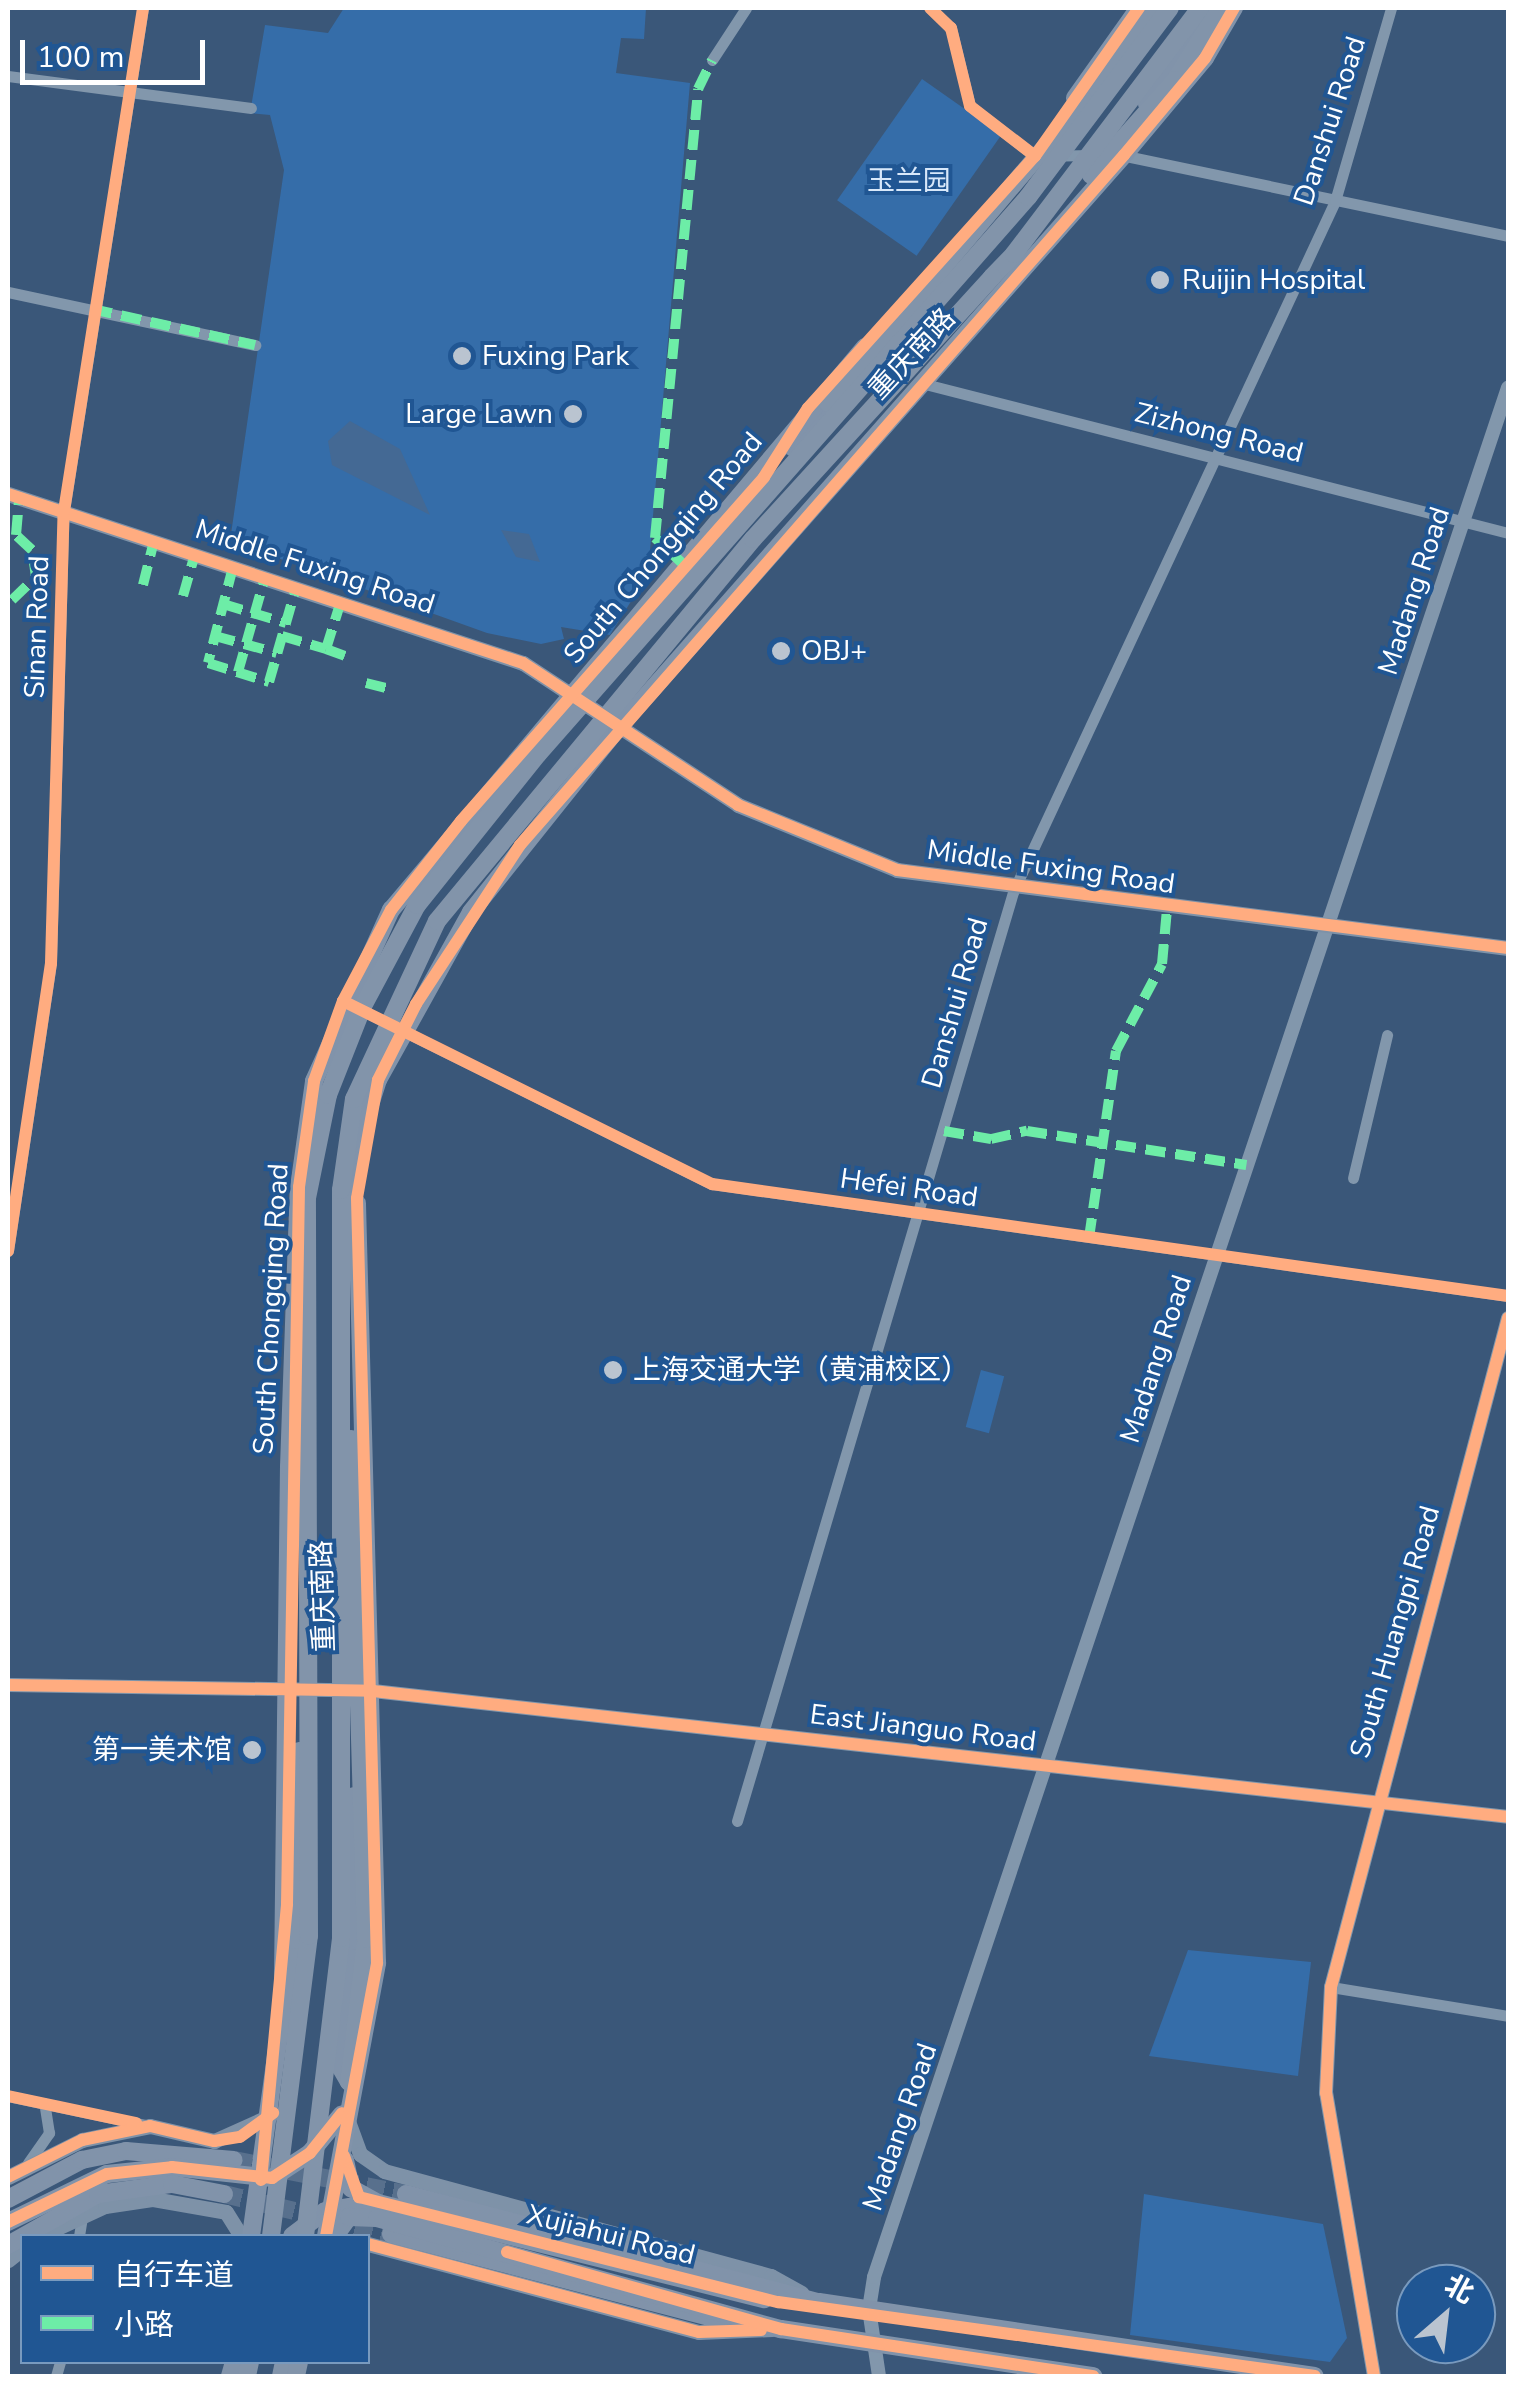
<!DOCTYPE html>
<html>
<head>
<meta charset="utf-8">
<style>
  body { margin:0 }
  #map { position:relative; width:1516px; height:2384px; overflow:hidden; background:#3a5779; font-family:"Nunito Sans","Noto Sans SC",sans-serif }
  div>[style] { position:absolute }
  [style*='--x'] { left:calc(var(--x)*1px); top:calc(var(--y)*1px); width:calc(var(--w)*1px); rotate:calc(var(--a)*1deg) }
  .green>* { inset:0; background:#356da9; transform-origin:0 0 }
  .water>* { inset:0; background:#446994 }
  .primary-tunnel>* { height:18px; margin-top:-9px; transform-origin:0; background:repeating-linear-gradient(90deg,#58708d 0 18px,transparent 0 27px) }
  .minor>* { height:11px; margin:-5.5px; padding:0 5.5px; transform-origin:5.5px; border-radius:5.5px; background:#8297ac }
  .tertiary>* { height:14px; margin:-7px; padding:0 7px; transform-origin:7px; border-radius:7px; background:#8297ac }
  .secondary>* { height:15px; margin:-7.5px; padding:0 7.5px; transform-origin:7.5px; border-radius:7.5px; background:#7e92a8 }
  .primary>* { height:18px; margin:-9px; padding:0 9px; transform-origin:9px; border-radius:9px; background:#8193aa }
  .trunk>* { height:18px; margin:-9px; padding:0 9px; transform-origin:9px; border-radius:9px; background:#8294aa }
  .trunk-bridge>* { height:18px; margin:-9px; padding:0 9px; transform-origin:9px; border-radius:9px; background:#8294aa }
  .quiet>* { height:10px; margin-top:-5px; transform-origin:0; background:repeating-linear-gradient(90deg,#6deda7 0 20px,transparent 0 30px) }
  .cycleway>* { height:12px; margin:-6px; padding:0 6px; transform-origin:6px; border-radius:6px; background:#ffac80 }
  .dots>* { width:28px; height:28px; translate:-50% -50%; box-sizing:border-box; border:5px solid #205693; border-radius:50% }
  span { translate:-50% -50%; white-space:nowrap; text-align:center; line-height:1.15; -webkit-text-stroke:8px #205693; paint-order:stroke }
  .street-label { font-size:28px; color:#fff }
  .park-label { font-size:28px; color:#d8e8fa }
  .poi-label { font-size:28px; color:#fff }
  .left { translate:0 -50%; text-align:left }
  .right { translate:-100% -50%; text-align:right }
  .frame { position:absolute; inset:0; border:10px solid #fff; pointer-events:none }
  .legend { position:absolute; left:20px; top:2234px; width:350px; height:130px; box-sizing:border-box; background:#205693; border:2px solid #799abe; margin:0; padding:12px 18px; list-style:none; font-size:30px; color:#fff }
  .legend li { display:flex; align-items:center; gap:20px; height:50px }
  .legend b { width:50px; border:2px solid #799abe }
  .north { position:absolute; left:1396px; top:2264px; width:100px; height:100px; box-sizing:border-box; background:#205693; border:2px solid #799abe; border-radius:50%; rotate:28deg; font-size:28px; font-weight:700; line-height:40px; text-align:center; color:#fff }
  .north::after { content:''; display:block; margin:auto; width:35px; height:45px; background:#bac4d0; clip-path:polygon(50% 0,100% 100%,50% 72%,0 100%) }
  .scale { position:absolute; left:20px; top:40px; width:185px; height:45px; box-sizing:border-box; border:5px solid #fff; border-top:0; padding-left:12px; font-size:30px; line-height:35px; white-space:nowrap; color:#fff; -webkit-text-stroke:8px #205693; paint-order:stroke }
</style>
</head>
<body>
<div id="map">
  <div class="green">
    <div style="clip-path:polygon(344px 8px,646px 8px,644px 39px,621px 38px,616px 73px,690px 83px,648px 574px,610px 635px,561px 627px,564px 639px,541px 644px,487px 633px,230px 541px,284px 170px,270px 115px,250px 113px,265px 25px,328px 33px)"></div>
    <div style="left:922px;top:79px;width:97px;height:148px;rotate:35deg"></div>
    <div style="left:981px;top:1370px;width:24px;height:59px;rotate:15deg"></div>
    <div style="clip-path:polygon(1188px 1950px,1311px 1962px,1298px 2076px,1149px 2056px)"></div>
    <div style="clip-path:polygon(1144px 2194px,1323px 2224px,1347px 2338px,1330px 2362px,1130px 2335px)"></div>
  </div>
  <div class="water">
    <div style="clip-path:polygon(350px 421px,400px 449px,430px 515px,332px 465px,328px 441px)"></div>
    <div style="clip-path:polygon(501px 530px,529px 534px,540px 562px,516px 557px)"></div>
  </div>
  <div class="primary-tunnel">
    <div style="--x:234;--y:2160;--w:175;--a:11.2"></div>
    <div style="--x:224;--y:2194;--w:172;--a:13.5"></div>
  </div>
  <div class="minor">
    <div style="--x:930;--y:8;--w:29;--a:44"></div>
    <div style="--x:951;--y:28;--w:80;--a:76.3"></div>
    <div style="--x:970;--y:106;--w:82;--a:37.6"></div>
    <div style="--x:1035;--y:156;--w:58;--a:-1"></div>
    <div style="--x:712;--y:60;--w:62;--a:-56.8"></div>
    <div style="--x:8;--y:76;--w:245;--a:7.5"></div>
    <div style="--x:1121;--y:155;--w:395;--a:11.8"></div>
    <div style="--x:8;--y:292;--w:253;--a:12.1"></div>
    <div style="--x:921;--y:383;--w:606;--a:14.33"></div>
    <div style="--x:357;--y:1008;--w:396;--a:26.4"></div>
    <div style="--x:712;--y:1184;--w:804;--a:8.01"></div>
    <div style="--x:1353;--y:1178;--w:147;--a:-76.6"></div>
    <div style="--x:8;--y:1251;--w:291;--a:-81.5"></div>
    <div style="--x:51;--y:963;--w:452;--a:-88.4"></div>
    <div style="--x:64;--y:511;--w:509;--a:-81.07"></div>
    <div style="--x:737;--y:1821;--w:969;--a:-73.45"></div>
    <div style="--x:1013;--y:892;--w:762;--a:-65.01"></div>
    <div style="--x:1335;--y:201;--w:201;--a:-73.8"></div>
    <div style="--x:1331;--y:1987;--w:179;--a:9.3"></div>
    <div style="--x:8;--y:2096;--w:141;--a:11.9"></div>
    <div style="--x:28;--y:2163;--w:37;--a:-55"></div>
    <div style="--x:49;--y:2133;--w:30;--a:-99"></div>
    <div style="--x:79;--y:2236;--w:20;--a:-81"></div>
    <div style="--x:56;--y:2376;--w:15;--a:-74"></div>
  </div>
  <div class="tertiary">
    <div style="--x:8;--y:1685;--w:365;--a:0.9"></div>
    <div style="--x:373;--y:1691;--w:1142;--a:6.33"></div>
    <div style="--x:879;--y:2376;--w:68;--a:-98.5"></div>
    <div style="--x:869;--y:2309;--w:32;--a:-81"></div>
    <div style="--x:874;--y:2277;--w:1993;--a:-71.45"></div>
    <div style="--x:1374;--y:2376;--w:287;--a:-99.6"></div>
    <div style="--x:1326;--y:2093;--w:106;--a:-87.3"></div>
    <div style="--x:1331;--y:1987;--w:692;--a:-75.18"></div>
  </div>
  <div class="secondary">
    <div style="--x:8;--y:494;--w:542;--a:18.17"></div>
    <div style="--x:523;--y:663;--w:258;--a:33.4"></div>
    <div style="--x:738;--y:805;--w:172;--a:22.2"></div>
    <div style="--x:897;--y:870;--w:616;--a:7.28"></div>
    <div style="--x:348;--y:2121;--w:35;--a:70"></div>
    <div style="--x:360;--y:2154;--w:29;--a:35"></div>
    <div style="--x:384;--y:2171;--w:401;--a:15.2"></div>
    <div style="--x:771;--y:2276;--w:35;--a:29"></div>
    <div style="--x:8;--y:2177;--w:83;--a:-26.6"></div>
    <div style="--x:82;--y:2140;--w:69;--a:-11.6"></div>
    <div style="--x:150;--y:2126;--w:66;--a:13.2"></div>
    <div style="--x:214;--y:2141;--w:61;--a:-24.1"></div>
    <div style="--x:40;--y:2236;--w:72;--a:-24.8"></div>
    <div style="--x:105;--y:2206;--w:49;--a:-8.3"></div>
    <div style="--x:153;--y:2199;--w:74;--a:10.1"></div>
    <div style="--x:226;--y:2212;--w:28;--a:58"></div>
    <div style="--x:368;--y:2244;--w:342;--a:14.9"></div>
    <div style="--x:699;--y:2332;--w:73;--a:-2.4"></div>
    <div style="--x:8;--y:2260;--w:18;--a:-38"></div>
  </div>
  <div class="primary">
    <div style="--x:1075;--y:98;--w:110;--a:-54.6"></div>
    <div style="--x:1147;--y:104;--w:94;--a:-58.5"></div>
    <div style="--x:792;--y:447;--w:74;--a:-46.1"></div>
    <div style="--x:347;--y:1220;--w:65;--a:-83.9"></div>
    <div style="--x:354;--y:1155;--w:79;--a:-72.3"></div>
    <div style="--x:378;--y:1080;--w:192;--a:-61"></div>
    <div style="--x:471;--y:912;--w:234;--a:-51.4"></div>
    <div style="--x:617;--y:729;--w:766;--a:-48.55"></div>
    <div style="--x:1124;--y:155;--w:126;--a:-50.1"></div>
    <div style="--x:1205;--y:58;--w:58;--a:-59.9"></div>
    <div style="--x:283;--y:1978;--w:511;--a:-89.33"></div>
    <div style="--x:289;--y:1467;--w:280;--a:-88"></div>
    <div style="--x:299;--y:1187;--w:107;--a:-81.9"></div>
    <div style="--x:314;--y:1081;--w:188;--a:-65.8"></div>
    <div style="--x:391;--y:910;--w:736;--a:-49.91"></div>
    <div style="--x:349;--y:2082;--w:16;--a:-120"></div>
    <div style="--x:341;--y:2068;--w:128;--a:-83.3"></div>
    <div style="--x:356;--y:1941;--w:145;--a:-90.8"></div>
    <div style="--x:345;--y:2160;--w:29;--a:78"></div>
    <div style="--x:351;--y:2188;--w:31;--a:29"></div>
    <div style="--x:378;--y:2203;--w:398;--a:14"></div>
    <div style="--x:406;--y:2194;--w:427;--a:14.7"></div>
    <div style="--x:819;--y:2302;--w:501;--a:8.49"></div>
    <div style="--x:8;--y:2199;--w:84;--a:-27.8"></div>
    <div style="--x:82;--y:2160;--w:45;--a:-11.6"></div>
    <div style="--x:126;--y:2151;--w:108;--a:4.8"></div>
    <div style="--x:8;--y:2222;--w:110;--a:-25.9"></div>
    <div style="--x:107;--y:2174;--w:65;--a:-6.1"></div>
    <div style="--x:172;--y:2167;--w:101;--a:6.3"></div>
    <div style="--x:272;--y:2178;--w:45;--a:-33.3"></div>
    <div style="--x:310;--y:2153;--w:50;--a:-50.6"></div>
    <div style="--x:391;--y:2234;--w:349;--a:14.6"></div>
    <div style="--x:251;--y:2236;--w:219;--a:-82.1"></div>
    <div style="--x:292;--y:2236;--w:41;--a:-37.1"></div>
    <div style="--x:325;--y:2211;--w:48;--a:-9.7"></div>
    <div style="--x:326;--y:2236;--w:278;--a:-79.4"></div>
    <div style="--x:377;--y:1963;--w:760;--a:-91.51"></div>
    <div style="--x:335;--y:2236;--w:24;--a:-54"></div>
    <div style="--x:349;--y:2217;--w:28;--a:2"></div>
    <div style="--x:377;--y:2218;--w:419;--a:15.4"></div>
    <div style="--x:781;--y:2329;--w:316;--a:8.6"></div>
    <div style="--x:8;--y:2245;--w:103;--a:-29.5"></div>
    <div style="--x:98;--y:2194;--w:75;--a:-7.7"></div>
    <div style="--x:172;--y:2184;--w:53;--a:10.9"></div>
    <div style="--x:230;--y:2376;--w:15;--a:-74"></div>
  </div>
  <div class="trunk">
    <div style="--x:1175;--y:80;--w:85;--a:-58"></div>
    <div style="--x:1084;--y:101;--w:115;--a:-54.2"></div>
    <div style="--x:992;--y:277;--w:32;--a:-46"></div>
    <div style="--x:280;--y:2035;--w:96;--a:-81"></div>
    <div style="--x:349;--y:2082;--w:144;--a:-83.2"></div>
    <div style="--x:247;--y:2376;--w:14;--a:-78"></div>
    <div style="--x:281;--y:2376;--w:14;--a:-78"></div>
    <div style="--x:296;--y:2376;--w:14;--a:-78"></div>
  </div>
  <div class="trunk-bridge">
    <div style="--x:1091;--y:175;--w:127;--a:-48.5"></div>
    <div style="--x:1014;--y:254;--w:308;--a:-52.9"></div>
    <div style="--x:828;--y:403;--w:396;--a:-49.7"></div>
    <div style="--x:351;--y:1439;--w:500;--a:88.28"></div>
    <div style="--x:295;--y:1940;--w:189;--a:-88.8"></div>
    <div style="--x:271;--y:2236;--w:302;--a:-82.8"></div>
    <div style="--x:309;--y:1936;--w:738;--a:-90.16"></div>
    <div style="--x:307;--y:1198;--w:105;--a:-78.5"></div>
    <div style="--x:328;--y:1095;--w:96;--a:-68.5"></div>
    <div style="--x:363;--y:1006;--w:115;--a:-61.9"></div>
    <div style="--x:417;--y:905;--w:193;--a:-51.3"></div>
    <div style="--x:538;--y:754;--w:742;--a:-48.66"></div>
    <div style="--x:1028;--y:197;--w:236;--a:-53.1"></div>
    <div style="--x:305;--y:2236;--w:300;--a:-83.1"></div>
    <div style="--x:341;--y:1938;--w:748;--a:-90"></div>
    <div style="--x:341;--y:1190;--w:92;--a:-81.9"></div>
    <div style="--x:354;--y:1099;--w:196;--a:-65"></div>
    <div style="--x:437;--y:921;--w:496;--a:-50.4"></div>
    <div style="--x:753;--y:539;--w:355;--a:-47.6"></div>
  </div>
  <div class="quiet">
    <div style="--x:92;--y:309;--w:167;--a:12.5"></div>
    <div style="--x:682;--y:563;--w:37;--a:-137"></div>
    <div style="--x:655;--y:538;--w:451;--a:-84.5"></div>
    <div style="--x:698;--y:89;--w:32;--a:-64"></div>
    <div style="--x:233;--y:567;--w:99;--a:104.6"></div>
    <div style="--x:208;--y:663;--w:64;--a:17.3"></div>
    <div style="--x:269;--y:682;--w:98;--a:-74"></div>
    <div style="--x:143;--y:585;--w:45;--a:-76"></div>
    <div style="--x:183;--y:596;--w:44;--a:-74.1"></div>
    <div style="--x:12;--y:600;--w:33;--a:-44"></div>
    <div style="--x:36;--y:577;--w:27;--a:-98"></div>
    <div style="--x:32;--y:550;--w:22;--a:-137"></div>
    <div style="--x:16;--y:535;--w:37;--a:-85"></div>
    <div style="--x:341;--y:601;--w:50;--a:107.4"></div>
    <div style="--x:326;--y:649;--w:20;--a:20"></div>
    <div style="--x:223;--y:604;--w:66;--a:16.8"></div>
    <div style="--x:215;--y:636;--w:64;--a:15.3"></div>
    <div style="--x:282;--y:636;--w:46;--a:16.5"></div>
    <div style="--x:238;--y:672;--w:99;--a:-74.1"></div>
    <div style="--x:366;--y:683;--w:21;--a:14"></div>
    <div style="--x:944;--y:1131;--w:48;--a:9.7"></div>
    <div style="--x:991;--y:1139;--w:37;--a:-13"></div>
    <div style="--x:1027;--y:1131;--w:222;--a:8.8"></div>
    <div style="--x:1089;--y:1238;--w:189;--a:-81.8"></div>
    <div style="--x:1116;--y:1051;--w:98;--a:-62.1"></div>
    <div style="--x:1162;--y:964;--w:55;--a:-84.8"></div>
  </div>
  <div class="cycleway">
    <div style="--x:930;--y:8;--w:29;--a:44"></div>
    <div style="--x:951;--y:28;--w:80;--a:76.3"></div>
    <div style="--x:970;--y:106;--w:82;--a:37.6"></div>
    <div style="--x:8;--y:494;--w:542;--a:18.17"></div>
    <div style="--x:523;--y:663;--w:258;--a:33.4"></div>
    <div style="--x:738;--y:805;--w:172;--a:22.2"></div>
    <div style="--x:897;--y:870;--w:616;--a:7.28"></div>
    <div style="--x:343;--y:1001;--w:412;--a:26.4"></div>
    <div style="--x:712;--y:1184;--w:804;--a:8.01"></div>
    <div style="--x:8;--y:1251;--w:291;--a:-81.5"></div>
    <div style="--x:51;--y:963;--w:452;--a:-88.4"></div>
    <div style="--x:64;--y:511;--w:509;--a:-81.07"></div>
    <div style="--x:8;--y:1685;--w:365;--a:0.9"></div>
    <div style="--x:373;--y:1691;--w:1142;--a:6.33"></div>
    <div style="--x:8;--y:2096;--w:131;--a:11.9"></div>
    <div style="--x:344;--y:2156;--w:44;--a:69.9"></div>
    <div style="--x:359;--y:2197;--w:432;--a:14.1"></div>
    <div style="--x:778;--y:2302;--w:542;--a:7.85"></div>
    <div style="--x:8;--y:2177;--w:83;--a:-26.6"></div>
    <div style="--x:82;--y:2140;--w:69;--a:-11.6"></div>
    <div style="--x:150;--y:2126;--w:66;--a:13.2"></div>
    <div style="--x:214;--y:2141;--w:26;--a:-9"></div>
    <div style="--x:240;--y:2137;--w:41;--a:-36"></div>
    <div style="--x:261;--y:2180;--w:277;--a:-84.6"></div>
    <div style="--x:287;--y:1904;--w:717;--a:-89.04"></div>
    <div style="--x:299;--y:1187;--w:107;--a:-81.9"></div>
    <div style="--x:314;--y:1081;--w:85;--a:-70.1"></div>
    <div style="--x:343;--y:1001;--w:103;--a:-62.2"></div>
    <div style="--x:391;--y:910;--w:113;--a:-51.8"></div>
    <div style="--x:461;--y:821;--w:458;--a:-48.6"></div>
    <div style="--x:764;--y:477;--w:82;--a:-57.5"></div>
    <div style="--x:808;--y:408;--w:339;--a:-48"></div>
    <div style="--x:1035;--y:156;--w:181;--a:-54.9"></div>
    <div style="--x:8;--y:2222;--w:110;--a:-25.9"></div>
    <div style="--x:107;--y:2174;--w:65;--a:-6.1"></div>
    <div style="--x:172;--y:2167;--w:101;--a:6.3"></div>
    <div style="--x:272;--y:2178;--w:45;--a:-33.3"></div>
    <div style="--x:310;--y:2153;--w:51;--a:-51.3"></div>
    <div style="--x:326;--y:2236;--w:278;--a:-79.4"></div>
    <div style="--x:377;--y:1963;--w:765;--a:-91.5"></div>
    <div style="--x:357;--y:1198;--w:120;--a:-79.9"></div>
    <div style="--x:378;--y:1080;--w:85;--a:-63.4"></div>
    <div style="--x:416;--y:1004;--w:190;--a:-56.8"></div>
    <div style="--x:520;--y:845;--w:917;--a:-48.8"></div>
    <div style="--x:1124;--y:155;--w:126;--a:-50.1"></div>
    <div style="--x:1205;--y:58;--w:58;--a:-59.9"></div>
    <div style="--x:368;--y:2244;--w:342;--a:14.9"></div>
    <div style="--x:699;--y:2332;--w:62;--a:-1.8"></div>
    <div style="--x:507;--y:2252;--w:285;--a:15.7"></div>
    <div style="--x:781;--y:2329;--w:316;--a:8.6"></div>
    <div style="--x:1374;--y:2376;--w:287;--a:-99.6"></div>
    <div style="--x:1326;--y:2093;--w:106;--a:-87.3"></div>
    <div style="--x:1331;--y:1987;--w:692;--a:-75.18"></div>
  </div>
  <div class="dots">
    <div style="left:1160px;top:280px;background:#bac4d0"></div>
    <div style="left:462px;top:356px;background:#bac4d0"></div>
    <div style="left:573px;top:414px;background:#bac4d0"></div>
    <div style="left:781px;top:651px;background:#bac4d0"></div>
    <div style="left:613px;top:1370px;background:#bac4d0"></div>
    <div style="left:252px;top:1750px;background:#bac4d0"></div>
  </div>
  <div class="street-label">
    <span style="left:1330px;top:121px;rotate:-72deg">Danshui Road</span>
    <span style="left:912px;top:354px;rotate:-47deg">重庆南路</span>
    <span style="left:1219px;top:433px;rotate:14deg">Zizhong Road</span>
    <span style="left:663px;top:548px;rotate:-50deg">South Chongqing Road</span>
    <span style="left:315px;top:567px;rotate:18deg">Middle Fuxing Road</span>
    <span style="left:1414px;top:591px;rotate:-72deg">Madang Road</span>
    <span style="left:37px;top:627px;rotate:-88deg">Sinan Road</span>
    <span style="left:1051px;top:867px;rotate:8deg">Middle Fuxing Road</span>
    <span style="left:955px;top:1003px;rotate:-74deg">Danshui Road</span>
    <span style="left:909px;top:1188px;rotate:8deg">Hefei Road</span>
    <span style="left:271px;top:1309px;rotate:-87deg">South Chongqing Road</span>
    <span style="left:1156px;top:1359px;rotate:-72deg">Madang Road</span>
    <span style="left:323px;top:1596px;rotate:-92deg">重庆南路</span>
    <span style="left:1395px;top:1632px;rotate:-74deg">South Huangpi Road</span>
    <span style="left:923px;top:1728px;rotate:7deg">East Jianguo Road</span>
    <span style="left:900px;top:2127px;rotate:-71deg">Madang Road</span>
    <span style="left:611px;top:2235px;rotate:14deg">Xujiahui Road</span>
  </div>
  <div class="park-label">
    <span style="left:909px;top:181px">玉兰园</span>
  </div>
  <div class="poi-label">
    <span class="left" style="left:1182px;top:280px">Ruijin Hospital</span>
    <span class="left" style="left:482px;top:356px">Fuxing Park</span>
    <span class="right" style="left:553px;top:414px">Large Lawn</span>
    <span class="left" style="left:801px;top:651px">OBJ+</span>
    <span class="left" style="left:633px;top:1370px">上海交通大学（黄浦校区）</span>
    <span class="right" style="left:232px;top:1750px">第一美术馆</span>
  </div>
  <div class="frame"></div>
  <ul class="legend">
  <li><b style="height:12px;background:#ffac80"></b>自行车道</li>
  <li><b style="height:12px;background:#6deda7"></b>小路</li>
  </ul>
  <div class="north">北</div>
  <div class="scale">100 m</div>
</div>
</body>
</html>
